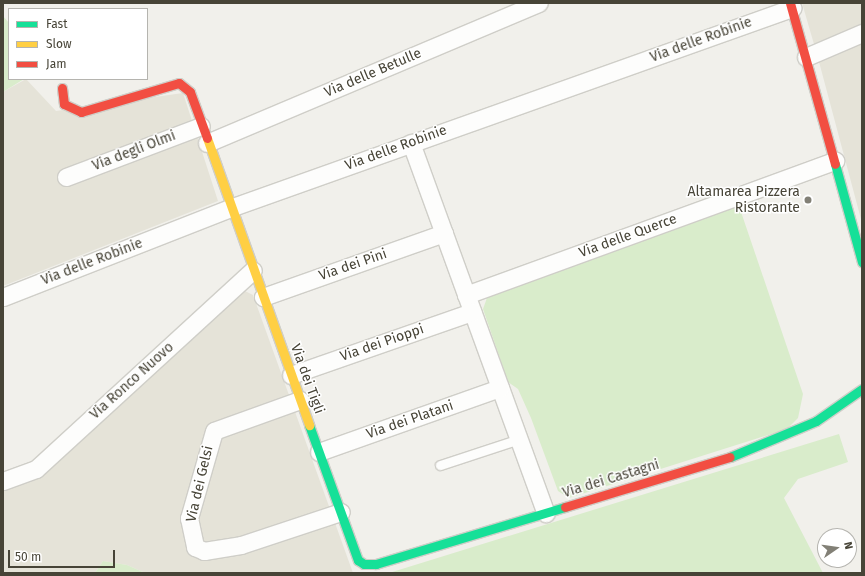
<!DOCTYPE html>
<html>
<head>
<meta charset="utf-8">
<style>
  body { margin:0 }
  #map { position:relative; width:865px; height:576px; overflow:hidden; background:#f1f0eb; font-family:"Fira Sans",sans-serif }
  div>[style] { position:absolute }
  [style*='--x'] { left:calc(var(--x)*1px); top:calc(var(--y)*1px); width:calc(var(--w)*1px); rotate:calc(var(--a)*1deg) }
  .residential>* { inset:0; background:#e5e3d8 }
  .green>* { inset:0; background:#d9eccb }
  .roads { filter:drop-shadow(1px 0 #cfcec8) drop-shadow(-1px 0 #cfcec8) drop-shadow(0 1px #cfcec8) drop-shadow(0 -1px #cfcec8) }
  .lane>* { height:9px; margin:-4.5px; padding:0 4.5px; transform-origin:4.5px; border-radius:4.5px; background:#fdfdfc }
  .street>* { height:17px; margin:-8.5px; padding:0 8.5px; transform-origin:8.5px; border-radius:8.5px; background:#fdfdfc }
  .fast>* { height:9px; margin:-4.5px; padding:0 4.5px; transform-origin:4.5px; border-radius:4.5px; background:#16e098 }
  .slow>* { height:9px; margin:-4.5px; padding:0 4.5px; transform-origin:4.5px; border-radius:4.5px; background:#ffcf43 }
  .jam>* { height:9px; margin:-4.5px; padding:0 4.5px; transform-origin:4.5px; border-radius:4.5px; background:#f24e42 }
  .dots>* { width:11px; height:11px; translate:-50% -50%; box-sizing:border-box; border:2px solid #fff; border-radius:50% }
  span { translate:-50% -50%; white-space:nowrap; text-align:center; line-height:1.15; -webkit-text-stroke:3px #fff; paint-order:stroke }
  .street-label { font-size:14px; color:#474437 }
  .poi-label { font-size:14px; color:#474437 }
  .right { translate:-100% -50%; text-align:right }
  .frame { position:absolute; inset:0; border:4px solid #474437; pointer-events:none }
  .legend { position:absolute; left:8px; top:8px; width:140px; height:72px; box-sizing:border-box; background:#fff; border:1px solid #b5b4af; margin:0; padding:5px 7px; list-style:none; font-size:12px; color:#474437 }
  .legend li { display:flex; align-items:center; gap:8px; height:20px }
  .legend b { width:20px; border:1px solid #b5b4af }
  .north { position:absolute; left:817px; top:528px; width:40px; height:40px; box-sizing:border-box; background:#fff; border:1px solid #b5b4af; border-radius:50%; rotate:77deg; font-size:11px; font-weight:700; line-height:16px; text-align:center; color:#474437 }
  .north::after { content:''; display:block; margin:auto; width:14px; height:18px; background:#828076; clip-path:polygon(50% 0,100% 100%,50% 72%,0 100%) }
  .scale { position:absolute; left:8px; top:550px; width:107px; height:18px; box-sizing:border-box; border:2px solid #474437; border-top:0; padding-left:5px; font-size:12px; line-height:14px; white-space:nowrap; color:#474437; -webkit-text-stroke:3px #fff; paint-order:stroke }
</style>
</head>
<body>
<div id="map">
  <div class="residential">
    <div style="clip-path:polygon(802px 3px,862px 3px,862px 223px,818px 58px)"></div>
    <div style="clip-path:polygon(26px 79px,56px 111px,183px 93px,218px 201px,3px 286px,3px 92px)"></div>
    <div style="clip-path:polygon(239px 288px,253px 295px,353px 573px,145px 573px,127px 565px,103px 561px,95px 573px,3px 573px,3px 488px)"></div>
  </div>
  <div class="green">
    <div style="clip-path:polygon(3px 16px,9px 23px,9px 79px,24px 79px,3px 92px)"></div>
    <div style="clip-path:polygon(739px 206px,803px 394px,798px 418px,787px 429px,569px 498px,558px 491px,531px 418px,518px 389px,508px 382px,483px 309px,488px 295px)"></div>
    <div style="clip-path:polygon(839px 434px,848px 462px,798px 479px,784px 498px,823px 573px,389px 573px)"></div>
    <div style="clip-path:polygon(103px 561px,127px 565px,145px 573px,95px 573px)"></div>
  </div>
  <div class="roads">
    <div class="lane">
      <div style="--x:440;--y:465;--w:83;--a:-18.2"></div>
    </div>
    <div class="street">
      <div style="--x:806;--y:57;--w:61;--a:-23.2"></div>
      <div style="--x:207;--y:143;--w:360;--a:-22.9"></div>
      <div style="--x:411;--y:143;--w:394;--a:70"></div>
      <div style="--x:66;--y:177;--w:144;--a:-20.7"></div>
      <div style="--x:466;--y:295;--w:393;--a:-20"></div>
      <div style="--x:3;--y:297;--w:244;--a:-21.4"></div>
      <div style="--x:230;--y:208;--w:597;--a:-19.59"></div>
      <div style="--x:263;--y:297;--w:192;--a:-19.5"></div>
      <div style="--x:291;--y:375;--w:192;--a:-19.2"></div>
      <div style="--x:300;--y:400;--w:91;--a:160.2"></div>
      <div style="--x:214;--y:431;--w:91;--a:106"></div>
      <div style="--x:189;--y:518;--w:30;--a:78"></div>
      <div style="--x:195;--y:547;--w:10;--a:24"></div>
      <div style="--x:204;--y:551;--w:37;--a:-9"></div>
      <div style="--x:241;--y:545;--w:105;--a:-18.3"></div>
      <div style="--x:319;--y:452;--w:192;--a:-19.5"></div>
      <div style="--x:3;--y:481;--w:35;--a:-20"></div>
      <div style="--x:36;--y:469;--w:294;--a:-42.5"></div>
    </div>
    <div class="fast">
      <div style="--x:835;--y:164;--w:102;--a:74.6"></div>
      <div style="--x:309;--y:425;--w:144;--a:70.1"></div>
      <div style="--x:358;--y:560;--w:7;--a:34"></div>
      <div style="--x:364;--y:564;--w:12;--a:0"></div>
      <div style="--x:376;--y:564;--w:197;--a:-16.8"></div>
      <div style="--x:730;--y:457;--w:93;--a:-22.7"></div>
      <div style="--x:816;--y:421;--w:56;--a:-34.8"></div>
    </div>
    <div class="slow">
      <div style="--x:207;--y:138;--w:305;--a:70.4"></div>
    </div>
    <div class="jam">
      <div style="--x:790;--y:3;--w:167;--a:74.4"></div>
      <div style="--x:62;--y:88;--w:16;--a:83"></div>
      <div style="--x:64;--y:104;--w:19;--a:25"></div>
      <div style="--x:81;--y:112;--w:102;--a:-16.5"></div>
      <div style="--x:179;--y:83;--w:14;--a:39"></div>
      <div style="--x:190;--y:92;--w:49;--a:69.7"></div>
      <div style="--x:565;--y:507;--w:172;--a:-16.9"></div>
    </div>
  </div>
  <div class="dots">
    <div style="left:808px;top:200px;background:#828076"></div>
  </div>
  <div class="street-label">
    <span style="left:701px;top:40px;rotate:-20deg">Via delle Robinie</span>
    <span style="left:373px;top:73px;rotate:-23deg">Via delle Betulle</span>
    <span style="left:396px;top:148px;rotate:-20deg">Via delle Robinie</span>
    <span style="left:134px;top:151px;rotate:-21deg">Via degli Olmi</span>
    <span style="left:628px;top:236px;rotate:-20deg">Via delle Querce</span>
    <span style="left:92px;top:262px;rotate:-21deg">Via delle Robinie</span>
    <span style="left:353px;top:265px;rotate:-19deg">Via dei Pini</span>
    <span style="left:382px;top:343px;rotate:-19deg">Via dei Pioppi</span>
    <span style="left:307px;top:379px;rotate:70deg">Via dei Tigli</span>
    <span style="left:132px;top:381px;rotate:-42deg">Via Ronco Nuovo</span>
    <span style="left:410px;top:420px;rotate:-19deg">Via dei Platani</span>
    <span style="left:611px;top:479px;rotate:-17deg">Via dei Castagni</span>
    <span style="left:200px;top:484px;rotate:-77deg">Via dei Gelsi</span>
  </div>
  <div class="poi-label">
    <span class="right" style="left:800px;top:200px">Altamarea Pizzera<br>Ristorante</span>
  </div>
  <div class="frame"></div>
  <ul class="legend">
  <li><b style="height:5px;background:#16e098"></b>Fast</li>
  <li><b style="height:5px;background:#ffcf43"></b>Slow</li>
  <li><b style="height:5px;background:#f24e42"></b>Jam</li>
  </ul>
  <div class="north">N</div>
  <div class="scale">50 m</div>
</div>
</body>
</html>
